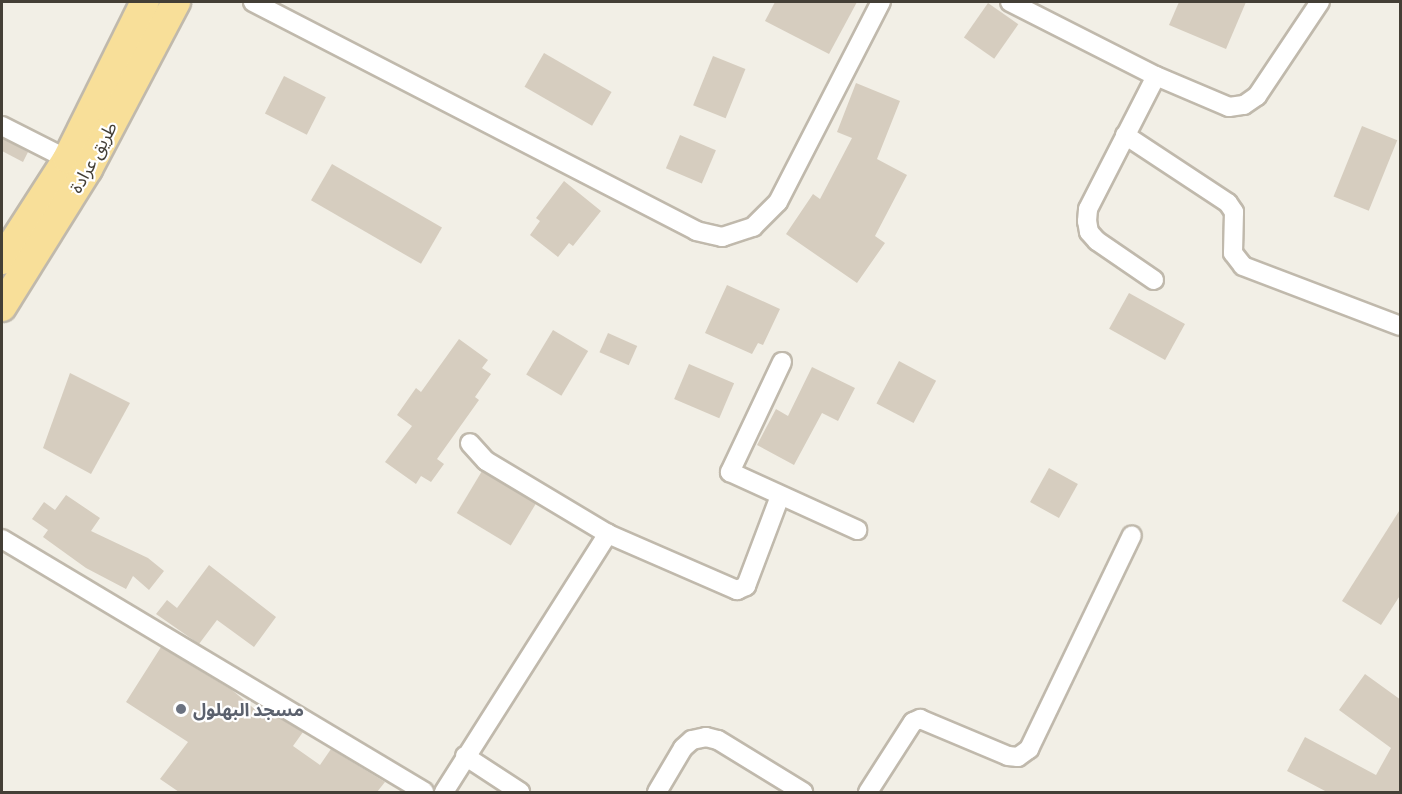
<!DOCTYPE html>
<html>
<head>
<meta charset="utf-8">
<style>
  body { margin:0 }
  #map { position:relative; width:1402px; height:794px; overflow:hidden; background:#f2efe6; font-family:Manrope,"Noto Sans Arabic",sans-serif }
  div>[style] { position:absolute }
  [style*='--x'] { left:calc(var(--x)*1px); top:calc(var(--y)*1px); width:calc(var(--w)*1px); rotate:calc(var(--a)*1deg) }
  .building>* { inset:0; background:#d6cdbf; transform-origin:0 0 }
  .roads { filter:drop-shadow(2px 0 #c0b9ac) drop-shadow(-2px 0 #c0b9ac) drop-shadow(0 2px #c0b9ac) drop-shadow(0 -2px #c0b9ac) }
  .street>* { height:18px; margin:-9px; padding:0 9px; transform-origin:9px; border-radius:9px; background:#fff }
  .primary>* { height:28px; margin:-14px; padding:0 14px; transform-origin:14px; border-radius:14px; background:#f8df99 }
  .dots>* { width:16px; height:16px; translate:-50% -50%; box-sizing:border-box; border:3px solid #fff; border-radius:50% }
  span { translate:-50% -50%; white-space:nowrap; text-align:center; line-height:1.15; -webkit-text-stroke:4.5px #fff; paint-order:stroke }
  .street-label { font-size:18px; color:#443f36 }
  .worship-label { font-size:18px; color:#5b616d; font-weight:700 }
  .left { translate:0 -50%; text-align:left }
  .frame { position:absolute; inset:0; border:3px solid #443f36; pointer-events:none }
</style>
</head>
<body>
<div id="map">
  <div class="building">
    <div style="clip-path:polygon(775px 2px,857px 2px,829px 54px,765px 21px)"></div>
    <div style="clip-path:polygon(1179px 2px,1246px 2px,1226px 49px,1169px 25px)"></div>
    <div style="left:988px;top:3px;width:37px;height:42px;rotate:35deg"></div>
    <div style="left:544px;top:53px;width:78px;height:39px;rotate:30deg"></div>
    <div style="left:713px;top:56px;width:35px;height:53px;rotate:22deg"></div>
    <div style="left:284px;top:76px;width:47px;height:42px;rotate:27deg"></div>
    <div style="clip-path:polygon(856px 83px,900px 101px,877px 159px,907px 175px,875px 236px,885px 243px,857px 283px,786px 234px,813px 194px,820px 199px,852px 138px,837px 132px)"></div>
    <div style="left:1362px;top:126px;width:38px;height:76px;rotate:22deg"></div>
    <div style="left:680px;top:135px;width:39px;height:36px;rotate:23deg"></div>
    <div style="clip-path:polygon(2px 138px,28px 152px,23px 162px,2px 151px)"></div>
    <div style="left:332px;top:164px;width:127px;height:42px;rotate:30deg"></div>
    <div style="clip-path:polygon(564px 181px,601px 211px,573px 246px,569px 243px,558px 257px,530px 235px,540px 221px,536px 218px)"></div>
    <div style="clip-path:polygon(727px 285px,780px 309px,763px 345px,758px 343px,752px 354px,705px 333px)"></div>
    <div style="left:1129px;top:293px;width:64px;height:41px;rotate:29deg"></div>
    <div style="left:553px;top:330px;width:41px;height:52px;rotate:31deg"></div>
    <div style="left:608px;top:333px;width:32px;height:21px;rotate:24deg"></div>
    <div style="clip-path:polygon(459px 339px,488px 360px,482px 368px,491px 374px,475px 397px,479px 400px,437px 459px,444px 464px,431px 482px,421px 476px,416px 484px,385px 462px,412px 426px,397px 415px,416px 388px,421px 392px)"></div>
    <div style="left:899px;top:361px;width:42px;height:48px;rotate:28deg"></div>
    <div style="left:689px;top:364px;width:49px;height:38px;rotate:23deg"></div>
    <div style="clip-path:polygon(812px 367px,855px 388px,838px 421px,822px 413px,794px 465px,757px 445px,776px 409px,788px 416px)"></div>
    <div style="clip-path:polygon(70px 373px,130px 403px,91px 474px,43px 448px)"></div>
    <div style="left:1049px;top:468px;width:33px;height:39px;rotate:29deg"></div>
    <div style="left:482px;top:471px;width:63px;height:49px;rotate:31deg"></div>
    <div style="clip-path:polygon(66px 495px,100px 518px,91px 531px,148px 558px,164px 571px,149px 590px,133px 576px,126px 589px,86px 568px,43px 537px,48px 530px,32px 519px,44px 502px,55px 510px)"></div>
    <div style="clip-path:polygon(1401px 508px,1401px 594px,1381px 625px,1342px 601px)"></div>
    <div style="clip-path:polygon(209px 565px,276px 617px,254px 647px,217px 620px,199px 644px,156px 614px,167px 600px,177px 608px)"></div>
    <div style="clip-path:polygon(161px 647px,232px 690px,264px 717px,269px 712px,303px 732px,293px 746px,320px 765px,331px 749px,385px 782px,377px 792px,179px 792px,160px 779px,188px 742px,126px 702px)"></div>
    <div style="clip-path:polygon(1365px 674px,1401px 700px,1401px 792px,1327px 792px,1287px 771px,1305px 737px,1376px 775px,1391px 748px,1339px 710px)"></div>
  </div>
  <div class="roads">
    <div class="street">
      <div style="--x:253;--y:2;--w:499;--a:27.3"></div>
      <div style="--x:696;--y:231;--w:27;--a:13"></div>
      <div style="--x:722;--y:237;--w:33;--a:-18"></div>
      <div style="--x:753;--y:227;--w:35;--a:-45"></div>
      <div style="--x:778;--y:202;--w:225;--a:-62.8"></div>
      <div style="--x:1010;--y:2;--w:164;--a:26.9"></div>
      <div style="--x:1156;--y:76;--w:79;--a:23"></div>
      <div style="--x:1229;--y:107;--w:15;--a:-8"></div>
      <div style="--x:1244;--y:105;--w:16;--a:-35"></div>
      <div style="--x:1257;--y:96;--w:113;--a:-56.2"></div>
      <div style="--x:2;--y:126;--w:73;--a:26.9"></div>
      <div style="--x:1125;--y:135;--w:123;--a:33.4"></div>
      <div style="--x:1228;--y:203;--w:11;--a:56"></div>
      <div style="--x:1234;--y:212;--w:41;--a:91.4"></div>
      <div style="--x:1233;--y:253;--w:16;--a:52"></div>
      <div style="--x:1243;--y:266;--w:168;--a:20.9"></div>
      <div style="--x:1154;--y:280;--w:69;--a:-145.6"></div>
      <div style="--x:1097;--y:241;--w:12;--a:-132"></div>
      <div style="--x:1089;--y:232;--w:11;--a:-100"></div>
      <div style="--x:1087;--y:221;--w:12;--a:-85"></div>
      <div style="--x:1088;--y:209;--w:149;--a:-62.9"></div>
      <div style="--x:782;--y:362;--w:122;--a:115.3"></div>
      <div style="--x:730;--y:472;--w:140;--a:24.5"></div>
      <div style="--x:608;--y:534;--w:141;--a:23.5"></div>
      <div style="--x:737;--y:590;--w:10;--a:-24"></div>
      <div style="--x:746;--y:586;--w:96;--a:-69.3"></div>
      <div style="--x:2;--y:539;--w:492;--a:30.9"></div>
      <div style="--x:465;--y:756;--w:66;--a:33.2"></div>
      <div style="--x:444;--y:792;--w:306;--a:-57.6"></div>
      <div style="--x:608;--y:534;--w:142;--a:-149.1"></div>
      <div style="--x:486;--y:461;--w:24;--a:-132"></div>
      <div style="--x:657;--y:792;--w:51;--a:-59.4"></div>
      <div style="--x:683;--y:748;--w:12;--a:-42"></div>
      <div style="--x:692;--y:740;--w:14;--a:-12"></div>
      <div style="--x:706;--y:737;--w:12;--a:14"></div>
      <div style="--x:718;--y:740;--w:100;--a:31.5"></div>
      <div style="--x:868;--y:792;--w:83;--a:-57.3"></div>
      <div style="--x:913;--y:722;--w:8;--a:-23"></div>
      <div style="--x:920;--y:719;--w:95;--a:22.8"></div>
      <div style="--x:1008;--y:756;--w:10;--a:6"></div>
      <div style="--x:1018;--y:757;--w:14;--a:-36"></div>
      <div style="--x:1029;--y:749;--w:237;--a:-64.3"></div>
    </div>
    <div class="primary">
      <div style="--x:2;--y:260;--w:120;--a:-57.2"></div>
      <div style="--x:67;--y:159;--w:175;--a:-63.6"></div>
      <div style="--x:2;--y:307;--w:163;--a:-58.1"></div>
      <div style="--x:88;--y:169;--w:189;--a:-62.2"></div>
    </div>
  </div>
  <div class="dots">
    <div style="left:181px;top:709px;background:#6b7280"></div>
  </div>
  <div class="street-label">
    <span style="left:93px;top:157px;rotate:-61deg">طريق عرادة</span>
  </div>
  <div class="worship-label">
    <span class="left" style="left:193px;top:709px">مسجد البهلول</span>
  </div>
  <div class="frame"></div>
</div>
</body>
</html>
